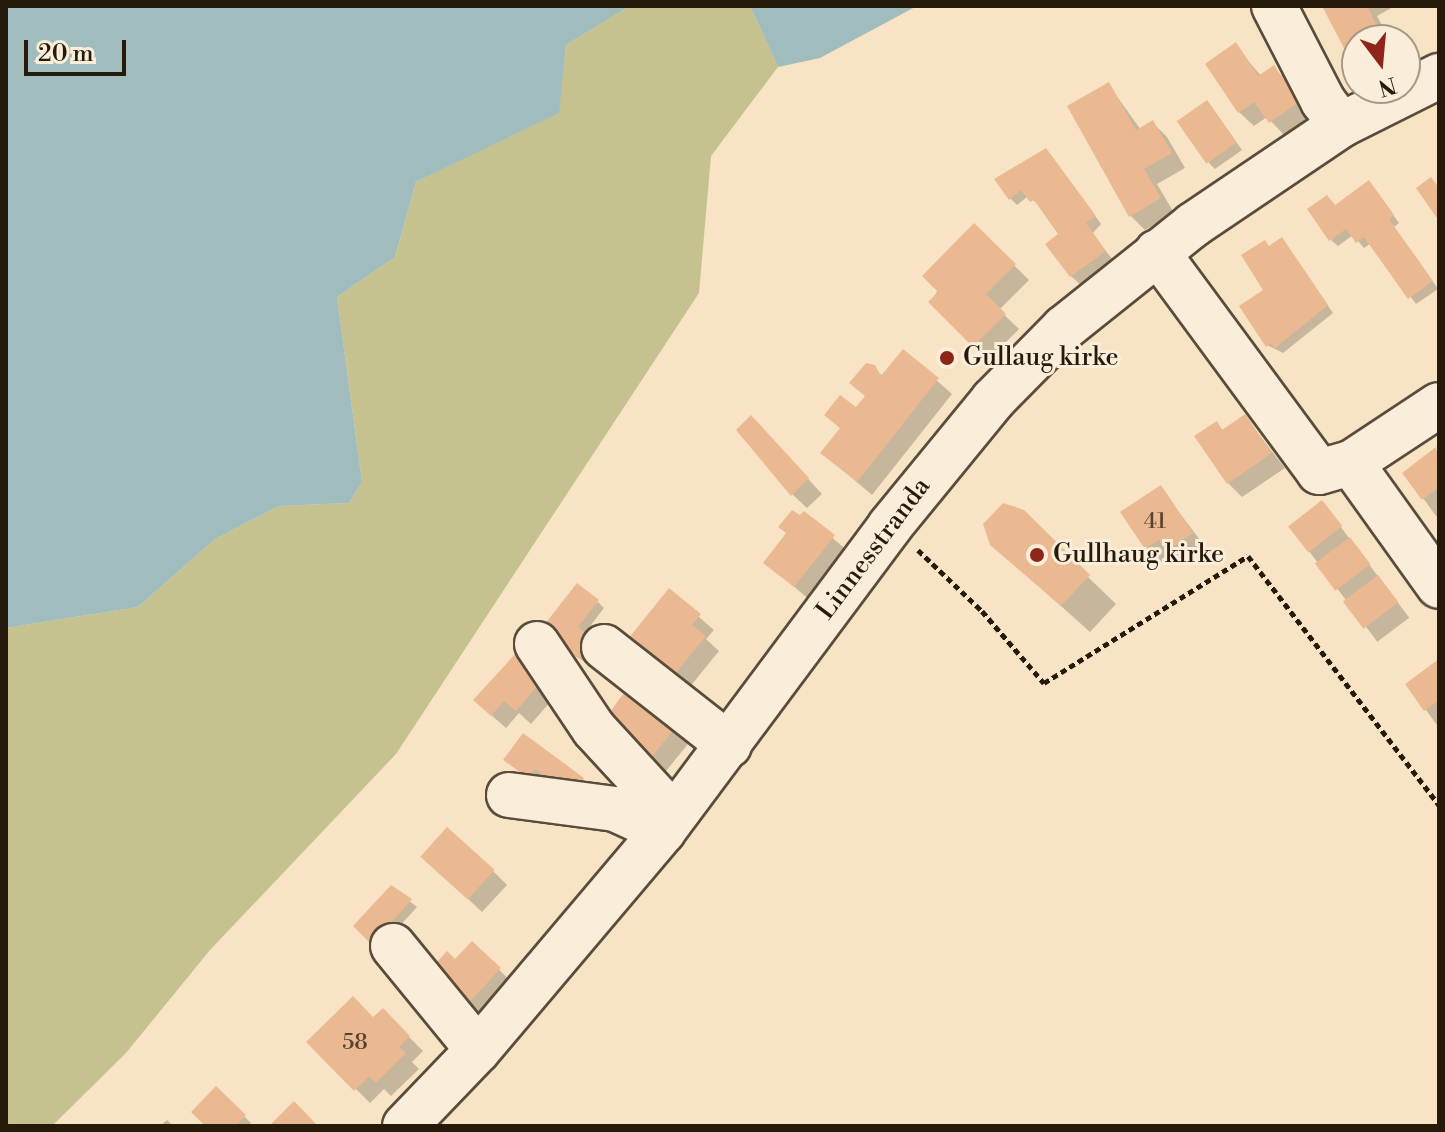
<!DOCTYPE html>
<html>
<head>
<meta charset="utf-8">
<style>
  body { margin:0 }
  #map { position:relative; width:1445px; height:1132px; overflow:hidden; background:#f8e4c4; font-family:"Libre Bodoni",serif }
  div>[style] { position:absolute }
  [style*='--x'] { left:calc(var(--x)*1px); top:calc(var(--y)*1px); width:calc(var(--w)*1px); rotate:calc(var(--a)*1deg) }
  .green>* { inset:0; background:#c5c28f }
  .water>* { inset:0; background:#a0bcbc }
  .shadow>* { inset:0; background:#0003; transform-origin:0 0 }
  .building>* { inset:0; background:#ebb991; transform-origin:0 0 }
  .path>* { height:5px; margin-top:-2.5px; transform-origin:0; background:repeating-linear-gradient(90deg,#261a0d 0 6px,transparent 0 10px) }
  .roads { filter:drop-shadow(2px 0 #5a4c3b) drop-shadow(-2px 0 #5a4c3b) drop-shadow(0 2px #5a4c3b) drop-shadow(0 -2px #5a4c3b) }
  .minor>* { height:44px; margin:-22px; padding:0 22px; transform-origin:22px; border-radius:22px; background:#faedd9 }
  .dots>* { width:22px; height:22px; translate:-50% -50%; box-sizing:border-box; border:4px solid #faedd9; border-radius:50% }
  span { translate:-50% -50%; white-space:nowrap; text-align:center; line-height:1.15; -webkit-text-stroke:6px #faedd9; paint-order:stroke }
  .number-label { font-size:22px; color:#57422e }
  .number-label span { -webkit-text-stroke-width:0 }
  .poi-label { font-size:26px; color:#261a0d }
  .left { translate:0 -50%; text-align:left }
  .street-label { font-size:26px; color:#261a0d }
  .frame { position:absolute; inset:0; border:8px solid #261a0d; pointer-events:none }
  .north { position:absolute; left:1341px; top:24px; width:80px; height:80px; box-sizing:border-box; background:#faedd9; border:2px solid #a59987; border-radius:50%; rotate:164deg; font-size:22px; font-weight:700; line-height:32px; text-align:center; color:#261a0d }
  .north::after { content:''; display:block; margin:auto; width:28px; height:36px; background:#8f2418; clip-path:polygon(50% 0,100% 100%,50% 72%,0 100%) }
  .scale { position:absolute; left:24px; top:40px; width:102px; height:36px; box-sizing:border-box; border:4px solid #261a0d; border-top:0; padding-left:10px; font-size:24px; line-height:28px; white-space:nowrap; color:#261a0d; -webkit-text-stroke:6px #faedd9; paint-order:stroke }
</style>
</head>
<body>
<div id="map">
  <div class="green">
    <div style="clip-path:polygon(630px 6px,750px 6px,778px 67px,711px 156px,699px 293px,396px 754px,210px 950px,126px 1053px,52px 1126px,6px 1126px,6px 628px,138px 607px,215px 539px,279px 506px,349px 503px,362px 482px,337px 297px,395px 257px,416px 182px,558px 113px,566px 45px)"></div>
  </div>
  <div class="water">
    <div style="clip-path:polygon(6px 6px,630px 6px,566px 45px,559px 113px,416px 182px,395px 257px,337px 297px,362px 482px,349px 503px,279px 506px,215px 539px,138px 607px,6px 628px)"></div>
    <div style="clip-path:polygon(750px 6px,917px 6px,820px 58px,778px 67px)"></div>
  </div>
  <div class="shadow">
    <div style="clip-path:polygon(1325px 6px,1395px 6px,1377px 16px,1390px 40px,1357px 40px,1357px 62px)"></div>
    <div style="clip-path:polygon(1235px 45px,1261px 76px,1273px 68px,1283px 77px,1291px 72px,1312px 117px,1285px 136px,1267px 117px,1254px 126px,1239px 112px)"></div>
    <div style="clip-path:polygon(1108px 84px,1141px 130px,1153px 123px,1167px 137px,1185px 168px,1157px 184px,1174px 213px,1145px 230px,1131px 216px)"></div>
    <div style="clip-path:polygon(1213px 109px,1242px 150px,1215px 169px,1209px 163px)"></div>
    <div style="clip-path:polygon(1053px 158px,1101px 224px,1092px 234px,1118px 266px,1086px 290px,1071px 276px,1061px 235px,1040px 206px,1028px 196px,1017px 205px,1010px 198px)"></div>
    <div style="clip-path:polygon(1375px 190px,1399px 223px,1394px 227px,1438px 289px,1416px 304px,1371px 243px,1364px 248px,1353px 235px,1338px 246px,1331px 240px)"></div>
    <div style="clip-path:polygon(974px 226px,1029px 280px,999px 310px,1019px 329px,989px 359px,931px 302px)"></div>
    <div style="clip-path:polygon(1282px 240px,1333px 313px,1283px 353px,1267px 345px,1265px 291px,1270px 248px)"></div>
    <div style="clip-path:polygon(903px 351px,952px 394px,872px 495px,823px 453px,841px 429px,827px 415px,856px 410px,866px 397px,852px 383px,866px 366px,884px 376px)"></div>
    <div style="clip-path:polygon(1245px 417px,1285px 468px,1242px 497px,1228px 483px,1216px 424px,1224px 431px)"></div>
    <div style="clip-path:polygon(765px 432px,822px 494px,807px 508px,792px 494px)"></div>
    <div style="clip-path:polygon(1436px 450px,1439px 453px,1439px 520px,1423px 498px)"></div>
    <div style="clip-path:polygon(1160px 487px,1206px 548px,1182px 564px,1172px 554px,1161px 562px,1146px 548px)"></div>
    <div style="left:1322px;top:502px;width:145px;height:40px;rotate:53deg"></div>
    <div style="clip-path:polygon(1014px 506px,1116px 604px,1090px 632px,993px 545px)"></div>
    <div style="left:804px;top:514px;width:57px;height:62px;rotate:40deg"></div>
    <div style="clip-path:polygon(669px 591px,714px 630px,706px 639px,719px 651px,689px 688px,645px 653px)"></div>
    <div style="clip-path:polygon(598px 602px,604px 608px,584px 634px,599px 648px,587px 664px,551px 636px)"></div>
    <div style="clip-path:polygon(517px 655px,558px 693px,531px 724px,519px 713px,506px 728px,490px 714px)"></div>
    <div style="clip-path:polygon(1439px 661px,1439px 728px,1408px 685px)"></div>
    <div style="clip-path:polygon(631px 688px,692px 739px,662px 776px,622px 723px)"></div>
    <div style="clip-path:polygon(506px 760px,583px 780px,597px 794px,543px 791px)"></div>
    <div style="clip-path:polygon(437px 870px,493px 871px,507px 885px,482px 912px)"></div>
    <div style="clip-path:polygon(391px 887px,417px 907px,387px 940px,384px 954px)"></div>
    <div style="clip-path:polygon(472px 944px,514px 984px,479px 1022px,442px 989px)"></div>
    <div style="clip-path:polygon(383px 1011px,423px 1051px,412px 1062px,419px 1069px,391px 1096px,384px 1089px,370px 1103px,309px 1042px,374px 1020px)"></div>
    <div style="clip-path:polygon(216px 1089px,251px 1123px,248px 1126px,208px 1126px)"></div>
    <div style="clip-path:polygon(167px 1120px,173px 1126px,160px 1126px)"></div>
  </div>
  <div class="building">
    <div style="clip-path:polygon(1322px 6px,1367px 6px,1383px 38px,1357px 40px,1357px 51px,1348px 56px)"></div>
    <div style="clip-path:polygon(1236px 42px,1258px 76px,1274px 65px,1281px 76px,1292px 69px,1302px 84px,1292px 91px,1299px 102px,1269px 123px,1254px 102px,1238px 113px,1205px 64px)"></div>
    <div style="clip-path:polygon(1109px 82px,1136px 130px,1153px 120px,1172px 153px,1144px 169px,1161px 198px,1129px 217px,1067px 106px)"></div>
    <div style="left:1207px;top:100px;width:52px;height:37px;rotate:55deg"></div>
    <div style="clip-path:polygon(1046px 148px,1096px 216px,1086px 223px,1106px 251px,1070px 277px,1045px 244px,1058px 234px,1034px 200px,1030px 202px,1021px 190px,1009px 200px,994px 179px)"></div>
    <div style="clip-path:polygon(1431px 177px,1439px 188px,1439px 221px,1416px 188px)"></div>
    <div style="clip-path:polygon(1369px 180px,1394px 215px,1389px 219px,1433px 281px,1408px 299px,1364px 237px,1356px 243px,1346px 229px,1329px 241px,1307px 209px,1327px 195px,1335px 205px)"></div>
    <div style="clip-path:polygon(974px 223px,1016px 264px,986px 294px,1006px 314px,973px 347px,928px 302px,938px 292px,922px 276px)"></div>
    <div style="clip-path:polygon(1282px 237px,1328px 305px,1275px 348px,1271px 343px,1266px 347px,1239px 306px,1263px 290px,1241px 255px,1265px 240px,1269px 246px)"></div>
    <div style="clip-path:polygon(903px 349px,939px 378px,857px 482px,820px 453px,840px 428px,824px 415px,840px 395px,856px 407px,865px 396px,849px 383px,866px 363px,875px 365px,881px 376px)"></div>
    <div style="clip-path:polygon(1245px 414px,1272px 453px,1227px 484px,1194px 436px,1217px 421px,1222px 430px)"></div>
    <div style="clip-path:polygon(751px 415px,809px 478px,791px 496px,736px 430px)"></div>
    <div style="clip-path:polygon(1436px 447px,1439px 487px,1422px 500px,1402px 473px)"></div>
    <div style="clip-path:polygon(1161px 485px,1193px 533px,1166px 551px,1159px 540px,1145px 549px,1120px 512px)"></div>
    <div style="left:1322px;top:500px;width:33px;height:43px;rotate:52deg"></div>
    <div style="clip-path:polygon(1003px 503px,1024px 510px,1090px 575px,1061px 606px,990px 545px,983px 524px)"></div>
    <div style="clip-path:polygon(792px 510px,800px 515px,804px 511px,835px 535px,794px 587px,763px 563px,786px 533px,778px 527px)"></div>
    <div style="left:1350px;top:537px;width:34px;height:44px;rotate:53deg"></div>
    <div style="left:1378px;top:575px;width:34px;height:44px;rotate:53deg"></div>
    <div style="clip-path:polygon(577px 583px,599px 600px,578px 627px,594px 640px,579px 659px,541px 629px)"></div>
    <div style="clip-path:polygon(669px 588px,701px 614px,692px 625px,706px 636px,674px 675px,628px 639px)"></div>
    <div style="clip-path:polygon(517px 652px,545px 677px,516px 711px,504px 701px,491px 716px,473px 700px)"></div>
    <div style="clip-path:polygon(1439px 659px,1439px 700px,1424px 711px,1405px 684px)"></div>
    <div style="clip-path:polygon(630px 685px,679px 723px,647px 763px,611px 735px,621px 722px,609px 713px)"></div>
    <div style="clip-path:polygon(523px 733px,584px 778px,571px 795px,535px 769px,528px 778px,503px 760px)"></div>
    <div style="left:447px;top:827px;width:64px;height:40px;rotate:42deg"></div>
    <div style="clip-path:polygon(391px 885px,412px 899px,382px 932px,376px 949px,353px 926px)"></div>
    <div style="clip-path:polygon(472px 941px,501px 968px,463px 1009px,426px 974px,447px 951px,455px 959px)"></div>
    <div style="clip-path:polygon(353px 996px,373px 1017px,383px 1008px,410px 1036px,399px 1047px,406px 1053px,376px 1083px,369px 1076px,354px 1091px,306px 1042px)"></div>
    <div style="clip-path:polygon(216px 1086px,246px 1115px,236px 1126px,205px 1126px,191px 1112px)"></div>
    <div style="clip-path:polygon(294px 1101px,318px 1126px,269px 1126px)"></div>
  </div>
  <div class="path">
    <div style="--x:918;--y:550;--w:88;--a:43.6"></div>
    <div style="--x:982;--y:611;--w:95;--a:49.3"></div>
    <div style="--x:1044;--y:683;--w:240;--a:-31.9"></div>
    <div style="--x:1248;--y:556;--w:314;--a:52.5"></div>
  </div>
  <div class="roads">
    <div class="minor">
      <div style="--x:1274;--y:6;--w:107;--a:62.7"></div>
      <div style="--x:1323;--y:101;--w:30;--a:53"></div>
      <div style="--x:1157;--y:252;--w:273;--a:53.6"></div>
      <div style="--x:1319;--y:472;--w:33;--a:-16"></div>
      <div style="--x:1351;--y:463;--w:105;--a:-33.4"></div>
      <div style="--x:1351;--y:463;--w:151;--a:54.4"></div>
      <div style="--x:537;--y:644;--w:102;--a:56.2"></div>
      <div style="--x:594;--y:729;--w:117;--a:47.4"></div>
      <div style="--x:604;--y:647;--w:159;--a:38.1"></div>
      <div style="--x:509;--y:795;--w:107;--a:7.5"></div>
      <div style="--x:615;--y:809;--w:53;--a:24.6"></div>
      <div style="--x:393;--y:946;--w:134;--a:50.7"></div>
      <div style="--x:405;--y:1126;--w:105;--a:-46.2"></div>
      <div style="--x:478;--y:1050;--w:287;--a:-49.8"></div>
      <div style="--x:663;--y:831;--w:380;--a:-53.3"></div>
      <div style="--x:890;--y:526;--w:163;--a:-50.7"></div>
      <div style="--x:993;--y:400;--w:101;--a:-45.4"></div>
      <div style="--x:1064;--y:328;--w:165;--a:-38.6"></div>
      <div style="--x:1193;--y:225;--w:179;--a:-34"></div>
      <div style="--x:1341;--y:125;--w:110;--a:-26.6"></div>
    </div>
  </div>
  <div class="dots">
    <div style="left:947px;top:358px;background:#8f2418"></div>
    <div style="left:1037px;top:555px;background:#8f2418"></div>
  </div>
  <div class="number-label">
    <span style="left:1155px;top:522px">41</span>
    <span style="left:355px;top:1043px">58</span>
  </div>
  <div class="poi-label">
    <span class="left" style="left:963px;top:358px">Gullaug kirke</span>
    <span class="left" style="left:1053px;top:555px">Gullhaug kirke</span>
  </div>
  <div class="street-label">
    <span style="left:874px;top:549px;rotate:-53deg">Linnesstranda</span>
  </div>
  <div class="frame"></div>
  <div class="north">N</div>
  <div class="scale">20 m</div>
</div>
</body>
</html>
